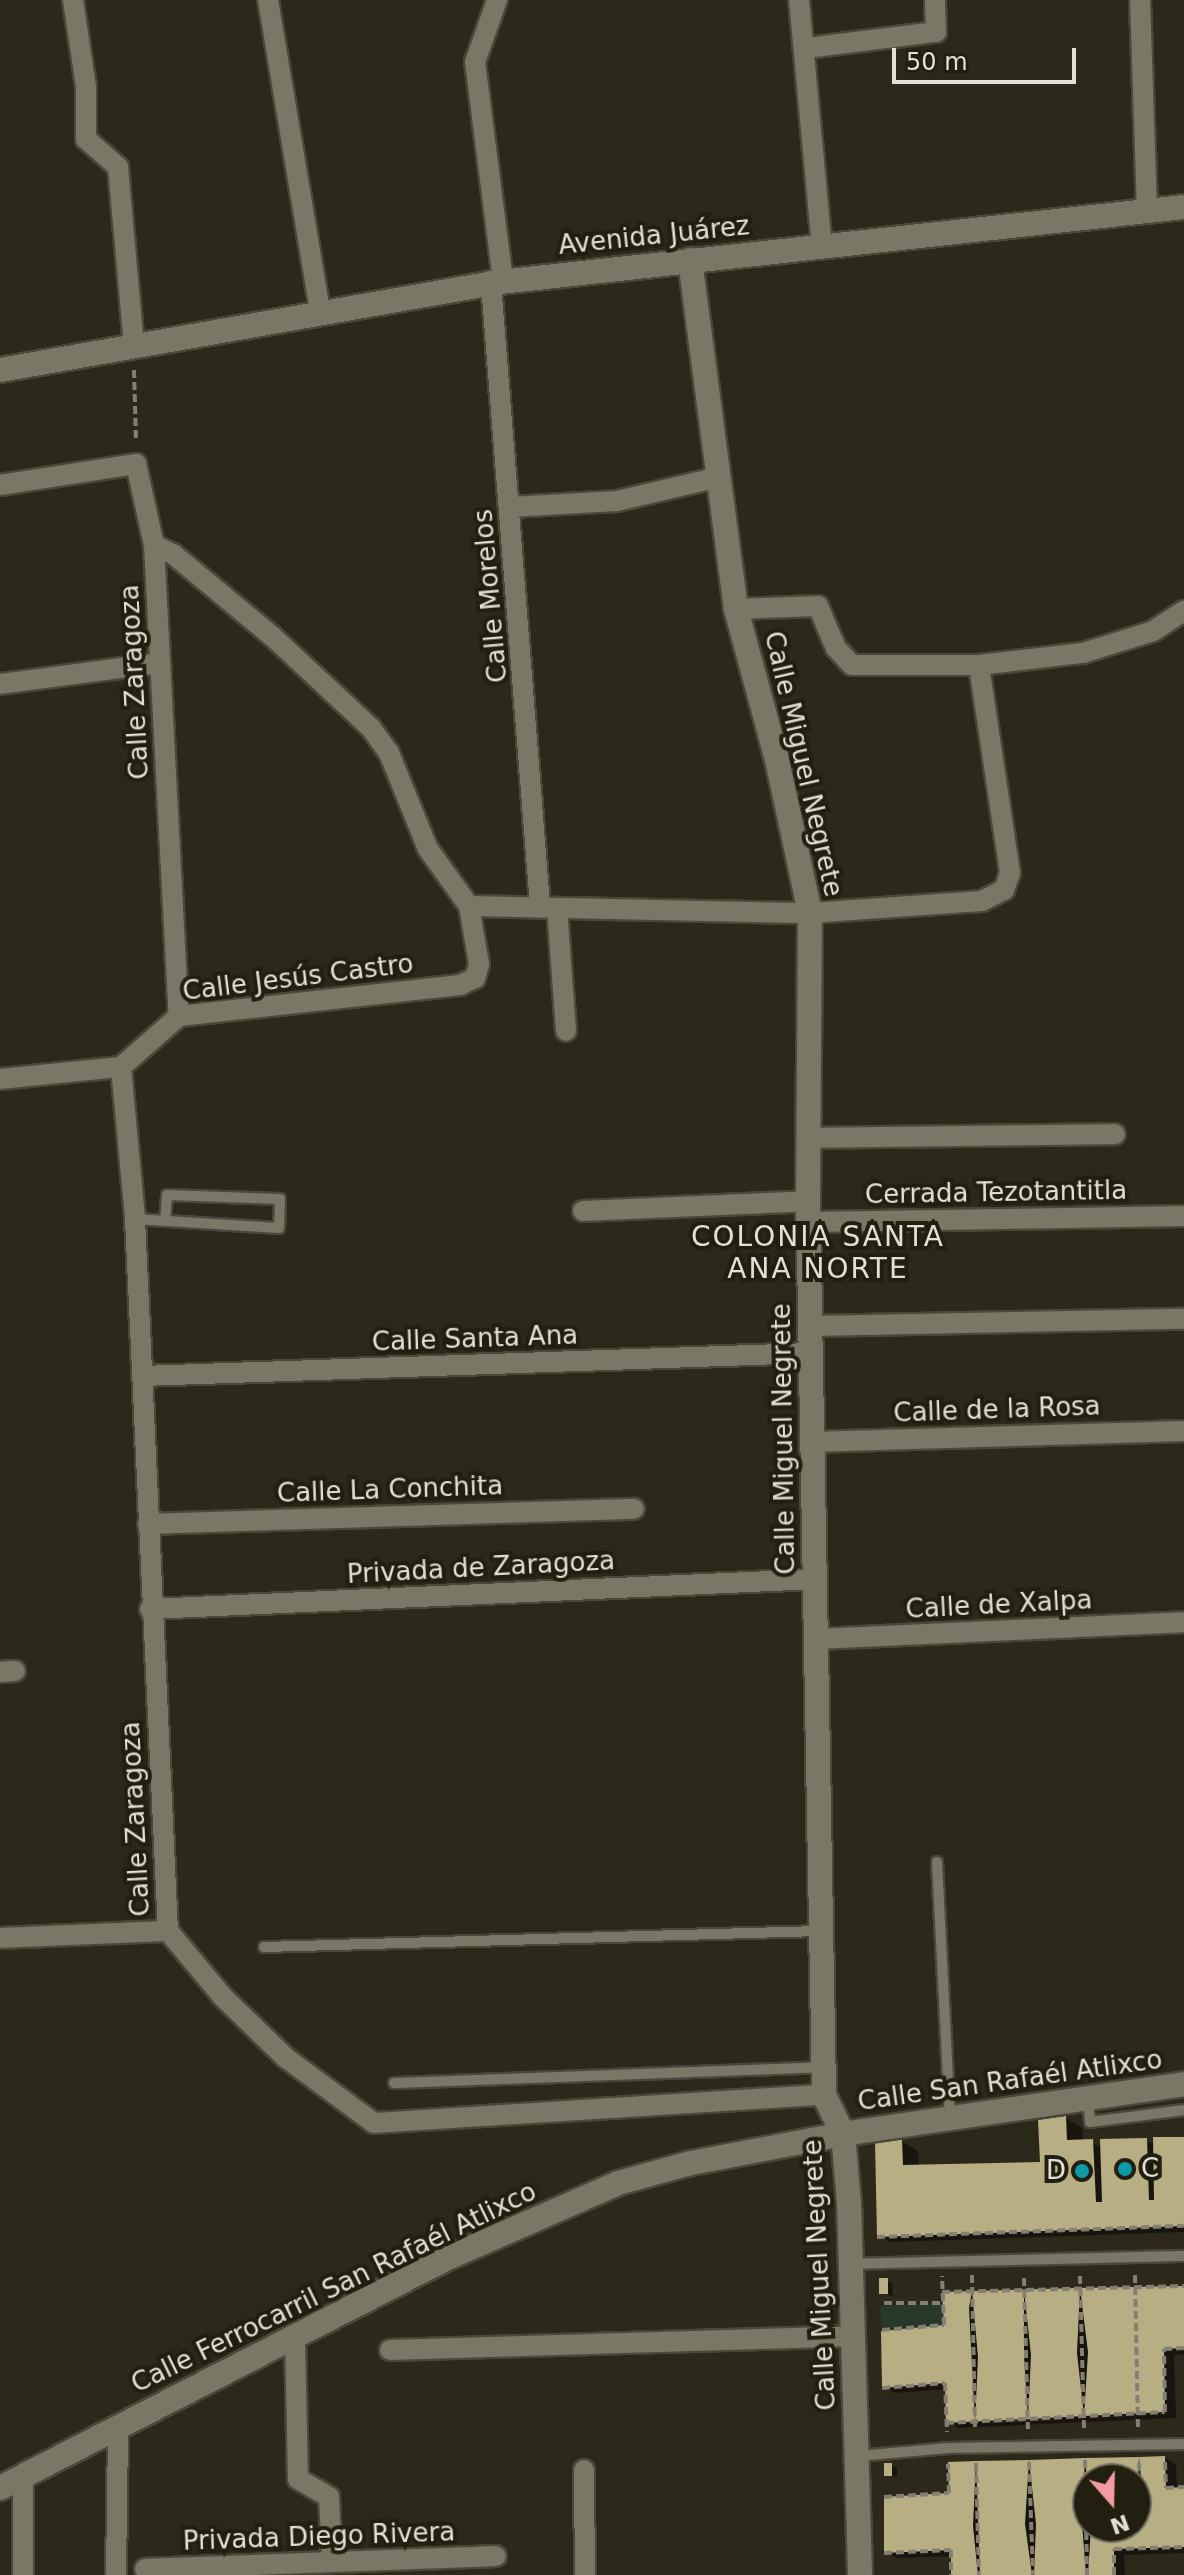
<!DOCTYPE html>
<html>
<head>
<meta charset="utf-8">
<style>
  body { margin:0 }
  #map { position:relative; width:1184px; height:2575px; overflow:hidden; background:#2c281a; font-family:"DejaVu Sans",sans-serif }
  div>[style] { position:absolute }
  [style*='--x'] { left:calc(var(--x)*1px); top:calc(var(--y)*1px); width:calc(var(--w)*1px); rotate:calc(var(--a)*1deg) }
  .green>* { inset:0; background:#28392a; transform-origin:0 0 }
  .shadow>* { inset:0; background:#0007 }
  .building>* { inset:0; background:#b8ae84; transform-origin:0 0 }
  .path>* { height:4px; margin-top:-2px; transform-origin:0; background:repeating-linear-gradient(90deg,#837f73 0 8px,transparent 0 12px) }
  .roads { filter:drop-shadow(2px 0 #4a473b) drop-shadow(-2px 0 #4a473b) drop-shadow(0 2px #4a473b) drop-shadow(0 -2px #4a473b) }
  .service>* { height:10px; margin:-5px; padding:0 5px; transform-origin:5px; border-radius:5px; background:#7b7766 }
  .minor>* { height:20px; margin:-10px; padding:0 10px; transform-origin:10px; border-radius:10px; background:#7b7766 }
  .tertiary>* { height:24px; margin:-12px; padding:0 12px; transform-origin:12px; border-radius:12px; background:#7b7766 }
  .dots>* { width:22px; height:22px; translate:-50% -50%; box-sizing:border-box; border:4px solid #221f10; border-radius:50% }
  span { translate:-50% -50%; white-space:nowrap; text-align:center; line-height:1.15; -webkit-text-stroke:8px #221f10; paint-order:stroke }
  .street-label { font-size:26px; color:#e2dfd6 }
  .poi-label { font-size:26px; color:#e2dfd6 }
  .left { translate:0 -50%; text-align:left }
  .right { translate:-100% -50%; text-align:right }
  .neighbourhood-label { font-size:28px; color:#e2dfd6; letter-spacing:2px }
  .north { position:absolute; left:1072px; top:2463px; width:80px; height:80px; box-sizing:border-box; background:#221f10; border:2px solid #6f6c5f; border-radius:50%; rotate:160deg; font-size:22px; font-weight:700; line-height:32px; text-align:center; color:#e2dfd6 }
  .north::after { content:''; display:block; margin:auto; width:28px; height:36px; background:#f49aa4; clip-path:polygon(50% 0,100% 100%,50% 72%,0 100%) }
  .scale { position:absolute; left:892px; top:48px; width:184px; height:36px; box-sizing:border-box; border:4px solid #e2dfd6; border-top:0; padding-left:10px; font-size:24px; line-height:28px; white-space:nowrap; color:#e2dfd6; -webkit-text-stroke:6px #221f10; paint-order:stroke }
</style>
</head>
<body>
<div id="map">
  <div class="green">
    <div style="left:943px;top:2303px;width:22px;height:63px;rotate:87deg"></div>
  </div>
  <div class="shadow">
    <div style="clip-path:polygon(1065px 2118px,1082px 2128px,1083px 2141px,1102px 2147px,1184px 2139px,1184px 2232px,890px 2242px,879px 2235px,901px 2141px,918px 2151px,919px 2166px,1042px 2164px)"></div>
    <div style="clip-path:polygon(887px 2280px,892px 2283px,893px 2296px,881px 2293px)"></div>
    <div style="clip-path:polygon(evenodd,1184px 2288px,1184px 2354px,1174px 2355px,1176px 2418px,959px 2428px,948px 2422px,948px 2389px,895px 2393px,884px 2387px,946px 2327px,944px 2293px,1184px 2288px,1045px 2416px,1053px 2420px,992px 2423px,992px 2419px,1045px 2416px)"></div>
    <div style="clip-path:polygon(evenodd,1165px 2458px,1176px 2465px,1177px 2489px,1184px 2489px,1184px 2553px,1124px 2555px,1125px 2575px,953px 2575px,953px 2556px,897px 2558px,886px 2552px,951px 2495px,950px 2464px,1165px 2458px,1088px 2479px,1136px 2479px,1136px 2527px,1088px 2527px,1088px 2479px)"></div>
    <div style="clip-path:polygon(892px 2465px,897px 2468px,897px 2477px,886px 2475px)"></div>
  </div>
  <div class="building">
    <div style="clip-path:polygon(1066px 2116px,1067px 2140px,1093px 2139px,1096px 2202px,1102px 2202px,1100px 2139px,1147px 2138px,1149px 2200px,1154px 2200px,1153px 2137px,1184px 2137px,1184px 2226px,877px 2237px,875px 2142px,902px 2139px,903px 2165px,1040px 2162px,1038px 2120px)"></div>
    <div style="left:879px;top:2278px;width:9px;height:16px"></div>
    <div style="clip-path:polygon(evenodd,1184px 2286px,1184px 2348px,1164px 2349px,1165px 2412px,1084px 2416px,946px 2423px,945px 2383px,882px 2388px,881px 2331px,944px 2325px,942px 2292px,1080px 2288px,1077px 2353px,1084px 2416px,1088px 2352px,1080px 2288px,1184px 2286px,1024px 2290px,1031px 2355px,1028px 2419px,1024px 2355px,1024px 2290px,1184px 2286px,972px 2291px,978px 2357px,975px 2422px,969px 2308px,972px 2291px)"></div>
    <div style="clip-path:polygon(1165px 2456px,1166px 2488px,1184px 2487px,1184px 2547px,1114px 2549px,1114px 2575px,1088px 2575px,1091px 2527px,1136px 2527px,1136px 2522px,1145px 2521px,1139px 2457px)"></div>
    <div style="clip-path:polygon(1139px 2457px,1138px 2479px,1087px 2479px,1085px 2458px,1082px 2523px,1086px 2575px,1034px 2575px,1036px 2524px,1029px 2460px,1085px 2458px)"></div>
    <div style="clip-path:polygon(1029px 2460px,1025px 2524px,1032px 2575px,980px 2575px,976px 2461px)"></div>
    <div style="clip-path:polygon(976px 2461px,973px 2526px,978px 2575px,951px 2575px,951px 2550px,884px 2553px,884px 2497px,949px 2493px,948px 2462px)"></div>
    <div style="left:884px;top:2463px;width:8px;height:13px"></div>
  </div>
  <div class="path">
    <div style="--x:134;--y:370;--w:71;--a:88.4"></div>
    <div style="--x:877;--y:2237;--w:307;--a:-2.1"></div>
    <div style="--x:972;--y:2275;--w:155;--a:88.9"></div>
    <div style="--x:1135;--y:2275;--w:155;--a:88.9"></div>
    <div style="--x:1080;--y:2276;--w:152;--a:88.5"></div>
    <div style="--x:1024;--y:2278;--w:151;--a:88.5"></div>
    <div style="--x:942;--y:2292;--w:242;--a:-1.4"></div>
    <div style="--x:884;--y:2303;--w:59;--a:0"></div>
    <div style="--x:882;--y:2330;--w:62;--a:-4.6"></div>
    <div style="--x:944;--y:2325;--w:49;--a:-92.3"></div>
    <div style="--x:882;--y:2388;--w:63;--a:-4.5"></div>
    <div style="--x:945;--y:2383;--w:49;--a:87.7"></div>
    <div style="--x:946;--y:2423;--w:219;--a:-2.9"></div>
    <div style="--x:1165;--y:2412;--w:63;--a:-90.9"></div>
    <div style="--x:1164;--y:2349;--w:20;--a:-3"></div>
    <div style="--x:1085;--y:2460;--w:115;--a:89"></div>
    <div style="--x:1029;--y:2462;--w:113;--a:88"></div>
    <div style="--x:1165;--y:2462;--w:26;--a:88"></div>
    <div style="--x:1166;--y:2488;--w:18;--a:-3"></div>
    <div style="--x:976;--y:2463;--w:112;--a:88.5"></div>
    <div style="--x:1139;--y:2463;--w:58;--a:89"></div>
    <div style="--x:884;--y:2497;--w:65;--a:-3.5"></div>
    <div style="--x:949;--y:2493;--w:29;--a:-92"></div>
    <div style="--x:884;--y:2553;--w:67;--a:-2.6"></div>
    <div style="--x:951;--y:2550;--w:25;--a:90"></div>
    <div style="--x:1114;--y:2575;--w:26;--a:-90"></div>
    <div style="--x:1114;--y:2549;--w:70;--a:-1.6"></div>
  </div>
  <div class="roads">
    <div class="service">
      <div style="--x:135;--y:1219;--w:144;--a:3.6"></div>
      <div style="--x:279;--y:1228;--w:29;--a:-88"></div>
      <div style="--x:280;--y:1199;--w:113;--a:-178"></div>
      <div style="--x:167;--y:1195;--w:26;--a:94"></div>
      <div style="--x:937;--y:1862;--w:254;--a:87.1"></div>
      <div style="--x:264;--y:1947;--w:556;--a:-1.65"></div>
      <div style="--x:394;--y:2083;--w:430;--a:-2.1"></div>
      <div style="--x:1088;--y:2099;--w:23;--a:85"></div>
      <div style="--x:1090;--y:2122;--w:95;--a:-7.3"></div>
      <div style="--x:852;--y:2264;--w:332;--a:-1.4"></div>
      <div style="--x:858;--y:2456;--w:91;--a:-5"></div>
      <div style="--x:949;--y:2448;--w:235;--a:-1"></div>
    </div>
    <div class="minor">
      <div style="--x:73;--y:0;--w:88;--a:81.5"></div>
      <div style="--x:86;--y:87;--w:52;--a:90"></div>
      <div style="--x:86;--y:139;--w:43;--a:41.2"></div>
      <div style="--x:118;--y:167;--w:180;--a:84.9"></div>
      <div style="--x:268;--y:0;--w:315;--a:80.5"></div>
      <div style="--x:497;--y:0;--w:66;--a:109.5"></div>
      <div style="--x:475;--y:62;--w:221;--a:82.7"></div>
      <div style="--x:799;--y:0;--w:247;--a:84.7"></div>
      <div style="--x:1140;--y:0;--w:211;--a:88.1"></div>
      <div style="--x:807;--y:48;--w:130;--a:-7.1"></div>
      <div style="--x:936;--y:32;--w:32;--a:-92"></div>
      <div style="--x:491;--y:283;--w:625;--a:85.5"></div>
      <div style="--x:0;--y:485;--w:138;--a:-8.8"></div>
      <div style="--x:136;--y:464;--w:83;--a:77.5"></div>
      <div style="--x:154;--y:545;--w:472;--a:87"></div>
      <div style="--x:510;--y:507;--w:107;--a:-3.2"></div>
      <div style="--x:617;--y:501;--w:105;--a:-13.2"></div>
      <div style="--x:736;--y:609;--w:82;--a:-2.1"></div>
      <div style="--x:818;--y:606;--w:46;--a:66.8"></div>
      <div style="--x:836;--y:648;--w:23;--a:47"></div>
      <div style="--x:852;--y:665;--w:127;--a:0"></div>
      <div style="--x:979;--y:665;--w:105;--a:-6.6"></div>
      <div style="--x:1083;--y:653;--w:73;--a:-17.4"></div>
      <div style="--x:1153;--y:631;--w:37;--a:-33"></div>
      <div style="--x:0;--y:684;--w:161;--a:-7.5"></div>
      <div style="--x:469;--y:906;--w:341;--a:1.2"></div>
      <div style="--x:810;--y:913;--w:172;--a:-4"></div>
      <div style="--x:982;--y:901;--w:25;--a:-27"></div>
      <div style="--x:1004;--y:890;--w:18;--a:-71"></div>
      <div style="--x:1010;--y:873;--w:210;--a:-98.5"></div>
      <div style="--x:557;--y:908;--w:123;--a:85.8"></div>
      <div style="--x:121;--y:1067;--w:153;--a:84.7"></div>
      <div style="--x:135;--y:1219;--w:713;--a:87.35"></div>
      <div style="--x:168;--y:1931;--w:86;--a:50.2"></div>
      <div style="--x:223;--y:1997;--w:88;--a:44.1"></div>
      <div style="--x:286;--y:2058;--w:109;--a:36.5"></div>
      <div style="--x:374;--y:2123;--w:451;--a:-3.6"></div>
      <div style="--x:0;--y:1079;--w:122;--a:-5.7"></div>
      <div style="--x:121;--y:1067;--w:77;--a:-41.3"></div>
      <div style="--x:179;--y:1016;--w:283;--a:-6.3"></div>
      <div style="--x:460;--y:985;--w:17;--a:-25"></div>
      <div style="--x:475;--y:978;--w:15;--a:-74"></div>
      <div style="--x:479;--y:964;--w:59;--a:-99.8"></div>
      <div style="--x:469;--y:906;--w:70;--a:-125.7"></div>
      <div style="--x:428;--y:849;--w:104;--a:-112.1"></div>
      <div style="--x:389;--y:753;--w:31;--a:-126"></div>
      <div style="--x:371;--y:728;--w:134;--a:-137.1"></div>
      <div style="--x:273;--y:637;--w:130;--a:-140.3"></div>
      <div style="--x:173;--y:554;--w:21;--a:-155"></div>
      <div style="--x:807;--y:1138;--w:308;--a:-0.7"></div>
      <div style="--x:583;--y:1211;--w:225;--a:-2.5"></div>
      <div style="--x:808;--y:1222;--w:376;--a:-0.9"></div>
      <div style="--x:809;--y:1326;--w:375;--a:-1.1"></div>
      <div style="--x:142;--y:1376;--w:668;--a:-1.97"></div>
      <div style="--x:812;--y:1442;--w:372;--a:-1.7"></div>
      <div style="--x:148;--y:1524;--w:486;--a:-1.8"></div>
      <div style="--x:150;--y:1609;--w:666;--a:-2.58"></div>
      <div style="--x:816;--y:1639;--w:368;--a:-2.6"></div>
      <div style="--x:0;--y:1672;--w:15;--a:-4"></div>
      <div style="--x:0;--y:1938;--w:168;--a:-2.4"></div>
      <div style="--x:295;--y:2338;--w:141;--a:88.8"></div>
      <div style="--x:298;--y:2479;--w:36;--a:30"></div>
      <div style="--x:329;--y:2497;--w:62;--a:87.2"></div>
      <div style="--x:390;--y:2350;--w:462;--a:-1.7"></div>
      <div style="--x:584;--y:2470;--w:105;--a:89.5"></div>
      <div style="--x:145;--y:2569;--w:351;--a:-2.1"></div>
      <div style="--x:23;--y:2575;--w:99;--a:-90"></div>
      <div style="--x:116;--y:2575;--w:149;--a:-89.2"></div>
    </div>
    <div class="tertiary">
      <div style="--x:690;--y:260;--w:352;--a:82.5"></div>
      <div style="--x:736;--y:609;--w:156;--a:74.8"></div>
      <div style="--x:777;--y:760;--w:157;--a:77.8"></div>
      <div style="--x:810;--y:913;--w:288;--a:90.4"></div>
      <div style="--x:808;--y:1201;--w:894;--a:88.97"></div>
      <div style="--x:824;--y:2095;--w:43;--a:64"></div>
      <div style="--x:843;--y:2134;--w:68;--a:85"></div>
      <div style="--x:849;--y:2202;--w:373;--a:88.3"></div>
      <div style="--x:0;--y:370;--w:499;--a:-10"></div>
      <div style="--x:491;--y:283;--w:697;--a:-6.26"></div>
      <div style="--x:0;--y:2488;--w:498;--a:-27.2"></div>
      <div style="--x:443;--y:2260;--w:191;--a:-23.7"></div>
      <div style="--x:618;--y:2183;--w:76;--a:-15.3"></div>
      <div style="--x:691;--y:2163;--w:155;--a:-10.8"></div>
      <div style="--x:843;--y:2134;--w:345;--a:-8.3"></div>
    </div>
  </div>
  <div class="dots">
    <div style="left:1125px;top:2169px;background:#0f9aa8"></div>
    <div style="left:1082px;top:2171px;background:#0f9aa8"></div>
  </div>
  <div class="street-label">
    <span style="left:654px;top:236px;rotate:-6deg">Avenida Juárez</span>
    <span style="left:491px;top:596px;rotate:-95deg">Calle Morelos</span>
    <span style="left:135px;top:682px;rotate:-93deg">Calle Zaragoza</span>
    <span style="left:803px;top:764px;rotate:77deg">Calle Miguel Negrete</span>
    <span style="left:298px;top:978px;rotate:-7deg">Calle Jesús Castro</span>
    <span style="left:996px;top:1193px;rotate:-1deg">Cerrada Tezotantitla</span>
    <span style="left:475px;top:1339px;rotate:-2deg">Calle Santa Ana</span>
    <span style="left:997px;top:1410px;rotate:-2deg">Calle de la Rosa</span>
    <span style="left:784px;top:1439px;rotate:-91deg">Calle Miguel Negrete</span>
    <span style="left:390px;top:1490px;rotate:-2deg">Calle La Conchita</span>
    <span style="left:481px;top:1568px;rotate:-3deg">Privada de Zaragoza</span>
    <span style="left:999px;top:1605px;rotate:-3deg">Calle de Xalpa</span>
    <span style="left:136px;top:1819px;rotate:-93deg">Calle Zaragoza</span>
    <span style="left:1010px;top:2081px;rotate:-8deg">Calle San Rafaél Atlixco</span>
    <span style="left:820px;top:2275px;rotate:-93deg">Calle Miguel Negrete</span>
    <span style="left:334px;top:2288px;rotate:-26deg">Calle Ferrocarril San Rafaél Atlixco</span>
    <span style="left:319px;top:2537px;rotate:-2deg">Privada Diego Rivera</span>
  </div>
  <div class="poi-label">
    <span class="left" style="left:1141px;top:2169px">C</span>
    <span class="right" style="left:1066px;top:2171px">D</span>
  </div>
  <div class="neighbourhood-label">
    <span style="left:818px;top:1253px">COLONIA SANTA<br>ANA NORTE</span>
  </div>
  <div class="north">N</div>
  <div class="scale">50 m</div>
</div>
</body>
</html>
